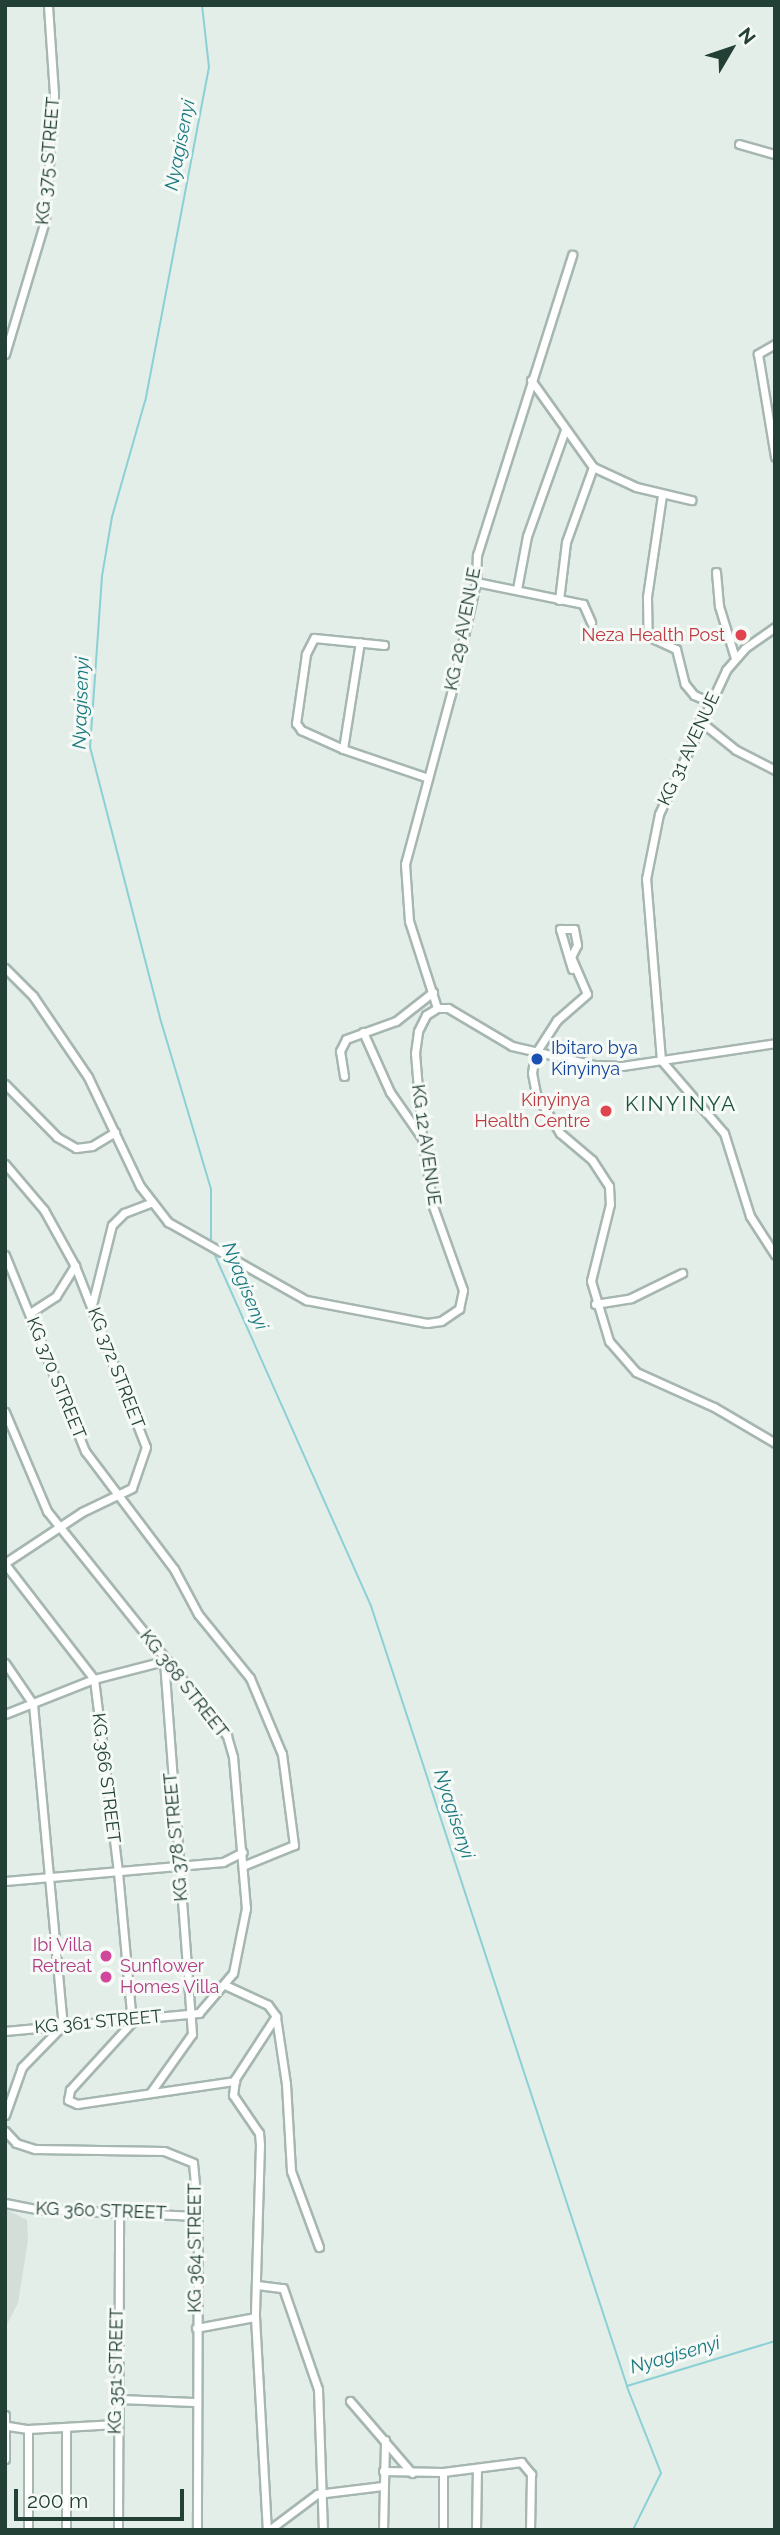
<!DOCTYPE html>
<html>
<head>
<meta charset="utf-8">
<style>
  body { margin:0 }
  #map { position:relative; width:780px; height:2535px; overflow:hidden; background:#e4eee9; font-family:Raleway,sans-serif }
  div>[style] { position:absolute }
  [style*='--x'] { left:calc(var(--x)*1px); top:calc(var(--y)*1px); width:calc(var(--w)*1px); rotate:calc(var(--a)*1deg) }
  .built>* { inset:0; background:#d2ded7 }
  .stream>* { height:2px; margin:-1px; padding:0 1px; transform-origin:1px; border-radius:1px; background:#8bd0d4 }
  .roads { filter:drop-shadow(2px 0 #a6b6b0) drop-shadow(-2px 0 #a6b6b0) drop-shadow(0 2px #a6b6b0) drop-shadow(0 -2px #a6b6b0) }
  .minor>* { height:7px; margin:-3.5px; padding:0 3.5px; transform-origin:3.5px; border-radius:3.5px; background:#fff }
  .dots>* { width:19px; height:19px; translate:-50% -50%; box-sizing:border-box; border:4px solid #f5faf7; border-radius:50% }
  span { translate:-50% -50%; white-space:nowrap; text-align:center; line-height:1.15; -webkit-text-stroke:6px #f5faf7; paint-order:stroke }
  .street-label { font-size:18px; color:#234036 }
  .health-label { font-size:18px; color:#be3a42 }
  .right { translate:-100% -50%; text-align:right }
  .transit-label { font-size:18px; color:#164399 }
  .left { translate:0 -50%; text-align:left }
  .hotel-label { font-size:18px; color:#b23c85 }
  .water-label { font-size:19px; color:#1a787f; font-style:italic }
  .quarter-label { font-size:21px; color:#1d5441; letter-spacing:2px }
  .frame { position:absolute; inset:0; border:7px solid #234036; pointer-events:none }
  .north { position:absolute; left:696px; top:14px; width:70px; height:70px; -webkit-text-stroke:5px #f5faf7; paint-order:stroke; rotate:51deg; font-size:19px; font-weight:700; line-height:28px; text-align:center; color:#234036 }
  .north::after { content:''; display:block; margin:auto; width:24px; height:32px; background:#234036; clip-path:polygon(50% 0,100% 100%,50% 72%,0 100%) }
  .scale { position:absolute; left:14px; top:2489px; width:170px; height:32px; box-sizing:border-box; border:4px solid #234036; border-top:0; padding-left:9px; font-size:21px; line-height:24px; white-space:nowrap; color:#234036; -webkit-text-stroke:5px #f5faf7; paint-order:stroke }
</style>
</head>
<body>
<div id="map">
  <div class="built">
    <div style="clip-path:polygon(5px 2209px,27px 2220px,28px 2240px,18px 2303px,5px 2328px)"></div>
  </div>
  <div class="stream">
    <div style="--x:202;--y:5;--w:62;--a:83.6"></div>
    <div style="--x:209;--y:67;--w:340;--a:100.8"></div>
    <div style="--x:145;--y:401;--w:121;--a:105.9"></div>
    <div style="--x:112;--y:517;--w:60;--a:99.6"></div>
    <div style="--x:102;--y:576;--w:171;--a:94"></div>
    <div style="--x:90;--y:747;--w:280;--a:75.5"></div>
    <div style="--x:160;--y:1018;--w:178;--a:73.4"></div>
    <div style="--x:211;--y:1189;--w:53;--a:90"></div>
    <div style="--x:213;--y:1251;--w:389;--a:66"></div>
    <div style="--x:371;--y:1606;--w:821;--a:71.83"></div>
    <div style="--x:627;--y:2386;--w:155;--a:-16.9"></div>
    <div style="--x:627;--y:2387;--w:92;--a:68.4"></div>
    <div style="--x:661;--y:2473;--w:64;--a:116.2"></div>
  </div>
  <div class="roads">
    <div class="minor">
      <div style="--x:739;--y:144;--w:37;--a:16"></div>
      <div style="--x:775;--y:344;--w:20;--a:150"></div>
      <div style="--x:758;--y:354;--w:104;--a:80.6"></div>
      <div style="--x:5;--y:354;--w:139;--a:-73.3"></div>
      <div style="--x:45;--y:221;--w:127;--a:-85.9"></div>
      <div style="--x:54;--y:94;--w:89;--a:-93.9"></div>
      <div style="--x:531;--y:380;--w:107;--a:54.5"></div>
      <div style="--x:593;--y:467;--w:47;--a:24.9"></div>
      <div style="--x:636;--y:487;--w:57;--a:13.3"></div>
      <div style="--x:662;--y:495;--w:103;--a:98.4"></div>
      <div style="--x:647;--y:597;--w:39;--a:89"></div>
      <div style="--x:648;--y:636;--w:31;--a:25"></div>
      <div style="--x:676;--y:649;--w:36;--a:76"></div>
      <div style="--x:685;--y:684;--w:14;--a:51"></div>
      <div style="--x:694;--y:695;--w:17;--a:24"></div>
      <div style="--x:716;--y:572;--w:34;--a:85"></div>
      <div style="--x:719;--y:606;--w:54;--a:72.9"></div>
      <div style="--x:476;--y:582;--w:109;--a:11.6"></div>
      <div style="--x:583;--y:604;--w:20;--a:66"></div>
      <div style="--x:517;--y:589;--w:54;--a:-79.3"></div>
      <div style="--x:527;--y:536;--w:113;--a:-70.3"></div>
      <div style="--x:559;--y:600;--w:58;--a:-83.1"></div>
      <div style="--x:566;--y:542;--w:80;--a:-70.2"></div>
      <div style="--x:384;--y:645;--w:70;--a:-174.3"></div>
      <div style="--x:314;--y:638;--w:18;--a:117"></div>
      <div style="--x:306;--y:654;--w:70;--a:98.2"></div>
      <div style="--x:296;--y:723;--w:9;--a:54"></div>
      <div style="--x:301;--y:730;--w:46;--a:24.3"></div>
      <div style="--x:343;--y:749;--w:90;--a:18.8"></div>
      <div style="--x:700;--y:721;--w:46;--a:38.9"></div>
      <div style="--x:736;--y:750;--w:44;--a:27.1"></div>
      <div style="--x:343;--y:749;--w:108;--a:-81"></div>
      <div style="--x:5;--y:968;--w:40;--a:45"></div>
      <div style="--x:33;--y:996;--w:98;--a:55.8"></div>
      <div style="--x:88;--y:1077;--w:121;--a:64.5"></div>
      <div style="--x:140;--y:1186;--w:46;--a:52.1"></div>
      <div style="--x:168;--y:1222;--w:159;--a:29.5"></div>
      <div style="--x:306;--y:1300;--w:123;--a:10.8"></div>
      <div style="--x:427;--y:1323;--w:14;--a:-8"></div>
      <div style="--x:441;--y:1321;--w:22;--a:-34"></div>
      <div style="--x:459;--y:1309;--w:19;--a:-78"></div>
      <div style="--x:463;--y:1290;--w:89;--a:-109.7"></div>
      <div style="--x:433;--y:1206;--w:69;--a:-99.2"></div>
      <div style="--x:422;--y:1138;--w:85;--a:-94.7"></div>
      <div style="--x:415;--y:1053;--w:22;--a:-82"></div>
      <div style="--x:418;--y:1031;--w:18;--a:-63"></div>
      <div style="--x:426;--y:1015;--w:13;--a:-32"></div>
      <div style="--x:437;--y:1008;--w:11;--a:0"></div>
      <div style="--x:448;--y:1008;--w:74;--a:30.7"></div>
      <div style="--x:512;--y:1046;--w:84;--a:13"></div>
      <div style="--x:594;--y:1065;--w:28;--a:2"></div>
      <div style="--x:622;--y:1066;--w:155;--a:-8.5"></div>
      <div style="--x:572;--y:969;--w:42;--a:-106.7"></div>
      <div style="--x:560;--y:929;--w:14;--a:0"></div>
      <div style="--x:574;--y:929;--w:16;--a:79"></div>
      <div style="--x:577;--y:945;--w:13;--a:117"></div>
      <div style="--x:571;--y:957;--w:40;--a:66.6"></div>
      <div style="--x:587;--y:994;--w:40;--a:139"></div>
      <div style="--x:557;--y:1020;--w:40;--a:122.9"></div>
      <div style="--x:535;--y:1054;--w:19;--a:99"></div>
      <div style="--x:532;--y:1073;--w:21;--a:79"></div>
      <div style="--x:536;--y:1094;--w:46;--a:58.4"></div>
      <div style="--x:560;--y:1133;--w:42;--a:40.2"></div>
      <div style="--x:592;--y:1160;--w:31;--a:57"></div>
      <div style="--x:609;--y:1186;--w:18;--a:87"></div>
      <div style="--x:610;--y:1204;--w:79;--a:103.9"></div>
      <div style="--x:591;--y:1281;--w:63;--a:73.3"></div>
      <div style="--x:609;--y:1341;--w:41;--a:48.9"></div>
      <div style="--x:636;--y:1372;--w:85;--a:24.2"></div>
      <div style="--x:714;--y:1407;--w:71;--a:30.5"></div>
      <div style="--x:437;--y:1008;--w:91;--a:-107.8"></div>
      <div style="--x:409;--y:921;--w:57;--a:-94"></div>
      <div style="--x:405;--y:864;--w:176;--a:-74.9"></div>
      <div style="--x:451;--y:694;--w:115;--a:-77.4"></div>
      <div style="--x:476;--y:582;--w:27;--a:-88"></div>
      <div style="--x:477;--y:555;--w:315;--a:-72.4"></div>
      <div style="--x:363;--y:1032;--w:66;--a:65.8"></div>
      <div style="--x:390;--y:1092;--w:56;--a:55.2"></div>
      <div style="--x:661;--y:1060;--w:182;--a:-94.7"></div>
      <div style="--x:646;--y:879;--w:66;--a:-78.7"></div>
      <div style="--x:659;--y:814;--w:159;--a:-65"></div>
      <div style="--x:726;--y:670;--w:29;--a:-49"></div>
      <div style="--x:745;--y:648;--w:37;--a:-35"></div>
      <div style="--x:661;--y:1060;--w:96;--a:49.2"></div>
      <div style="--x:724;--y:1133;--w:87;--a:72.6"></div>
      <div style="--x:750;--y:1216;--w:46;--a:57.3"></div>
      <div style="--x:344;--y:1076;--w:25;--a:-99"></div>
      <div style="--x:340;--y:1051;--w:13;--a:-63"></div>
      <div style="--x:346;--y:1039;--w:53;--a:-19.8"></div>
      <div style="--x:396;--y:1021;--w:47;--a:-38.1"></div>
      <div style="--x:5;--y:1084;--w:74;--a:45.5"></div>
      <div style="--x:57;--y:1137;--w:22;--a:30"></div>
      <div style="--x:76;--y:1148;--w:16;--a:-7"></div>
      <div style="--x:92;--y:1146;--w:27;--a:-31"></div>
      <div style="--x:5;--y:1164;--w:60;--a:49.7"></div>
      <div style="--x:44;--y:1210;--w:64;--a:61"></div>
      <div style="--x:75;--y:1266;--w:194;--a:68.6"></div>
      <div style="--x:146;--y:1447;--w:43;--a:108.9"></div>
      <div style="--x:132;--y:1488;--w:55;--a:154.4"></div>
      <div style="--x:82;--y:1512;--w:92;--a:146.5"></div>
      <div style="--x:5;--y:1255;--w:212;--a:67.8"></div>
      <div style="--x:85;--y:1451;--w:148;--a:53"></div>
      <div style="--x:174;--y:1569;--w:51;--a:61.9"></div>
      <div style="--x:198;--y:1614;--w:82;--a:50.9"></div>
      <div style="--x:250;--y:1678;--w:82;--a:67.2"></div>
      <div style="--x:282;--y:1754;--w:92;--a:82.5"></div>
      <div style="--x:294;--y:1845;--w:53;--a:157.8"></div>
      <div style="--x:595;--y:1304;--w:36;--a:-9"></div>
      <div style="--x:631;--y:1298;--w:57;--a:-26.1"></div>
      <div style="--x:92;--y:1305;--w:82;--a:-76"></div>
      <div style="--x:112;--y:1225;--w:17;--a:-45"></div>
      <div style="--x:124;--y:1213;--w:28;--a:-21"></div>
      <div style="--x:30;--y:1313;--w:31;--a:-33"></div>
      <div style="--x:56;--y:1296;--w:36;--a:-58"></div>
      <div style="--x:5;--y:1412;--w:108;--a:67"></div>
      <div style="--x:47;--y:1511;--w:288;--a:51.3"></div>
      <div style="--x:227;--y:1736;--w:22;--a:74"></div>
      <div style="--x:233;--y:1757;--w:152;--a:85.1"></div>
      <div style="--x:246;--y:1908;--w:66;--a:101.3"></div>
      <div style="--x:233;--y:1973;--w:52;--a:130.4"></div>
      <div style="--x:199;--y:2013;--w:195;--a:174.7"></div>
      <div style="--x:5;--y:1564;--w:145;--a:52.3"></div>
      <div style="--x:94;--y:1679;--w:194;--a:82.9"></div>
      <div style="--x:118;--y:1872;--w:151;--a:84.7"></div>
      <div style="--x:132;--y:2022;--w:92;--a:132.4"></div>
      <div style="--x:70;--y:2090;--w:10;--a:101"></div>
      <div style="--x:68;--y:2100;--w:10;--a:24"></div>
      <div style="--x:77;--y:2104;--w:160;--a:-8.3"></div>
      <div style="--x:5;--y:1663;--w:50;--a:55.7"></div>
      <div style="--x:33;--y:1704;--w:322;--a:84.7"></div>
      <div style="--x:63;--y:2025;--w:59;--a:134.3"></div>
      <div style="--x:22;--y:2067;--w:51;--a:109.5"></div>
      <div style="--x:5;--y:1714;--w:96;--a:-21.5"></div>
      <div style="--x:94;--y:1679;--w:72;--a:-14.4"></div>
      <div style="--x:164;--y:1661;--w:374;--a:85.7"></div>
      <div style="--x:192;--y:2034;--w:72;--a:125.4"></div>
      <div style="--x:5;--y:1881;--w:219;--a:-5"></div>
      <div style="--x:223;--y:1862;--w:22;--a:-27"></div>
      <div style="--x:225;--y:1985;--w:47;--a:24.9"></div>
      <div style="--x:268;--y:2005;--w:14;--a:54"></div>
      <div style="--x:276;--y:2016;--w:75;--a:123.1"></div>
      <div style="--x:235;--y:2079;--w:16;--a:97"></div>
      <div style="--x:233;--y:2095;--w:46;--a:55.6"></div>
      <div style="--x:259;--y:2133;--w:11;--a:85"></div>
      <div style="--x:260;--y:2144;--w:173;--a:91.7"></div>
      <div style="--x:255;--y:2317;--w:213;--a:86.8"></div>
      <div style="--x:276;--y:2017;--w:68;--a:81.5"></div>
      <div style="--x:286;--y:2084;--w:87;--a:86.7"></div>
      <div style="--x:291;--y:2171;--w:81;--a:69.8"></div>
      <div style="--x:5;--y:2131;--w:16;--a:47"></div>
      <div style="--x:16;--y:2143;--w:20;--a:18"></div>
      <div style="--x:35;--y:2149;--w:129;--a:0.9"></div>
      <div style="--x:164;--y:2151;--w:31;--a:22"></div>
      <div style="--x:193;--y:2163;--w:53;--a:84.6"></div>
      <div style="--x:198;--y:2216;--w:314;--a:90.2"></div>
      <div style="--x:5;--y:2203;--w:32;--a:11"></div>
      <div style="--x:36;--y:2209;--w:162;--a:2.5"></div>
      <div style="--x:257;--y:2285;--w:26;--a:7"></div>
      <div style="--x:283;--y:2288;--w:107;--a:70.9"></div>
      <div style="--x:318;--y:2389;--w:141;--a:88"></div>
      <div style="--x:196;--y:2328;--w:60;--a:-10.6"></div>
      <div style="--x:117;--y:2399;--w:79;--a:2.2"></div>
      <div style="--x:350;--y:2401;--w:95;--a:49.3"></div>
      <div style="--x:5;--y:2415;--w:44;--a:90"></div>
      <div style="--x:8;--y:2426;--w:20;--a:9"></div>
      <div style="--x:28;--y:2429;--w:88;--a:-3.3"></div>
      <div style="--x:28;--y:2429;--w:101;--a:90"></div>
      <div style="--x:383;--y:2471;--w:60;--a:1"></div>
      <div style="--x:443;--y:2472;--w:79;--a:-7.3"></div>
      <div style="--x:521;--y:2462;--w:16;--a:50"></div>
      <div style="--x:531;--y:2474;--w:56;--a:91"></div>
      <div style="--x:66;--y:2530;--w:103;--a:-90"></div>
      <div style="--x:118;--y:2530;--w:318;--a:-89.8"></div>
      <div style="--x:269;--y:2530;--w:60;--a:-36.9"></div>
      <div style="--x:317;--y:2494;--w:66;--a:-6.9"></div>
      <div style="--x:383;--y:2530;--w:90;--a:-88.7"></div>
      <div style="--x:443;--y:2530;--w:58;--a:-90"></div>
      <div style="--x:476;--y:2530;--w:62;--a:-89.1"></div>
    </div>
  </div>
  <div class="dots">
    <div style="left:741px;top:635px;background:#e0444e"></div>
    <div style="left:537px;top:1059px;background:#1a4fb4"></div>
    <div style="left:606px;top:1111px;background:#e0444e"></div>
    <div style="left:106px;top:1956px;background:#d1479c"></div>
    <div style="left:106px;top:1977px;background:#d1479c"></div>
  </div>
  <div class="street-label">
    <span style="left:48px;top:161px;rotate:-85deg">KG 375 STREET</span>
    <span style="left:463px;top:629px;rotate:-79deg">KG 29 AVENUE</span>
    <span style="left:689px;top:749px;rotate:-65deg">KG 31 AVENUE</span>
    <span style="left:426px;top:1145px;rotate:82deg">KG 12 AVENUE</span>
    <span style="left:116px;top:1368px;rotate:69deg">KG 372 STREET</span>
    <span style="left:56px;top:1378px;rotate:68deg">KG 370 STREET</span>
    <span style="left:184px;top:1684px;rotate:52deg">KG 368 STREET</span>
    <span style="left:106px;top:1778px;rotate:83deg">KG 366 STREET</span>
    <span style="left:176px;top:1837px;rotate:-95deg">KG 378 STREET</span>
    <span style="left:98px;top:2022px;rotate:-5deg">KG 361 STREET</span>
    <span style="left:101px;top:2211px;rotate:2deg">KG 360 STREET</span>
    <span style="left:195px;top:2248px;rotate:-90deg">KG 364 STREET</span>
    <span style="left:116px;top:2371px;rotate:-89deg">KG 351 STREET</span>
  </div>
  <div class="health-label">
    <span class="right" style="left:725px;top:635px">Neza Health Post</span>
    <span class="right" style="left:590px;top:1111px">Kinyinya<br>Health Centre</span>
  </div>
  <div class="transit-label">
    <span class="left" style="left:551px;top:1059px">Ibitaro bya<br>Kinyinya</span>
  </div>
  <div class="hotel-label">
    <span class="right" style="left:92px;top:1956px">Ibi Villa<br>Retreat</span>
    <span class="left" style="left:120px;top:1977px">Sunflower<br>Homes Villa</span>
  </div>
  <div class="water-label">
    <span style="left:180px;top:145px;rotate:-79deg">Nyagisenyi</span>
    <span style="left:81px;top:703px;rotate:-88deg">Nyagisenyi</span>
    <span style="left:245px;top:1286px;rotate:68deg">Nyagisenyi</span>
    <span style="left:454px;top:1814px;rotate:72deg">Nyagisenyi</span>
    <span style="left:675px;top:2355px;rotate:-16deg">Nyagisenyi</span>
  </div>
  <div class="quarter-label">
    <span style="left:681px;top:1104px">KINYINYA</span>
  </div>
  <div class="frame"></div>
  <div class="north">N</div>
  <div class="scale">200 m</div>
</div>
</body>
</html>
